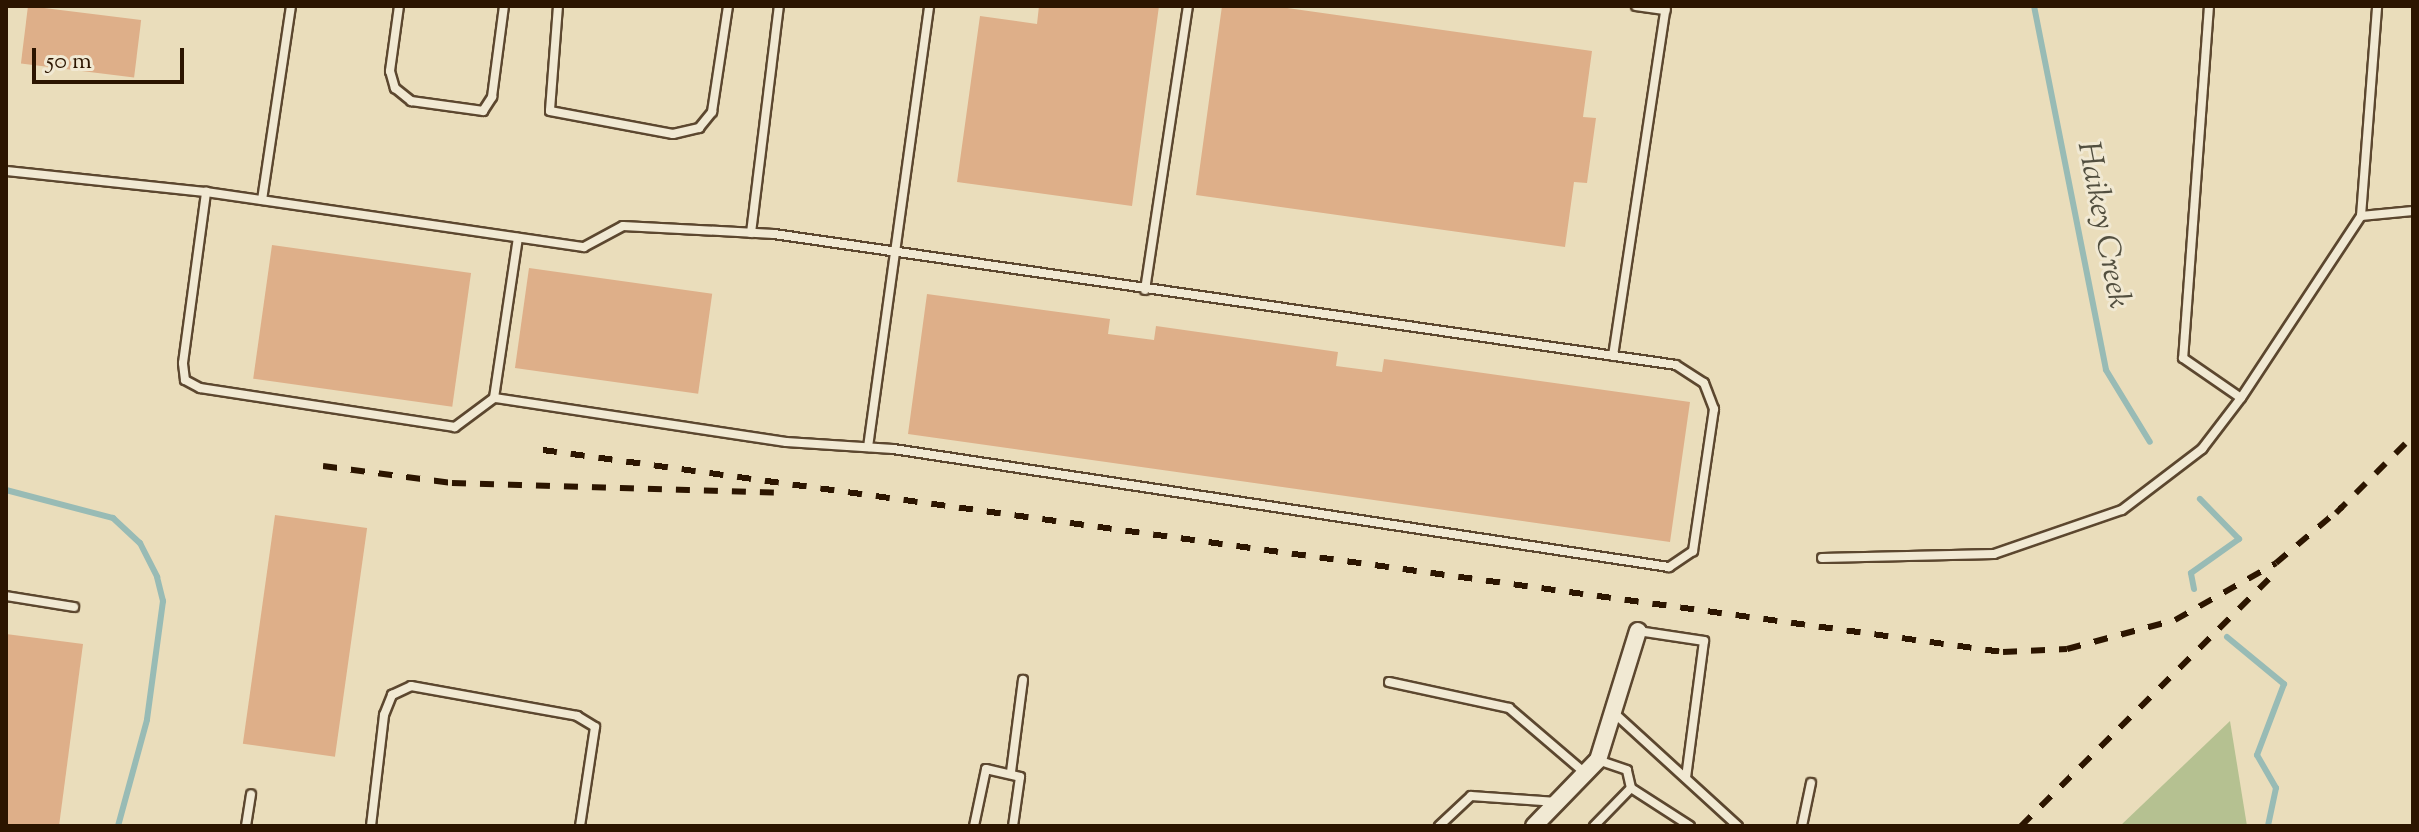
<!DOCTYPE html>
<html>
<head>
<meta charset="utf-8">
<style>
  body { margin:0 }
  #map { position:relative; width:2419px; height:832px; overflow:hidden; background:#eaddbb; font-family:"Sorts Mill Goudy",serif }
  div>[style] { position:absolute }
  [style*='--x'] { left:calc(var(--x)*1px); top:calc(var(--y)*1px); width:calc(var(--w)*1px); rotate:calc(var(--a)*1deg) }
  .green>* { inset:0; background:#b5c191 }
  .stream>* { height:6px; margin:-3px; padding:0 3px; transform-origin:3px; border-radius:3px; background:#98bbb5 }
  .building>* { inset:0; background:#deaf89; transform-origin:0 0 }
  .roads { filter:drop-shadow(2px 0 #5c472f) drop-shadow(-2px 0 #5c472f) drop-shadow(0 2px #5c472f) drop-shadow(0 -2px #5c472f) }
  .lane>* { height:8px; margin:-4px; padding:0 4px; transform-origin:4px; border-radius:4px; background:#f1e9d3 }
  .street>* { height:16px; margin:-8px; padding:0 8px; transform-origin:8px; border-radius:8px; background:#f1e9d3 }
  .rail>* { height:6px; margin-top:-3px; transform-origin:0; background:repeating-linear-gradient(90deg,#2c1500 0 14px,transparent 0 28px) }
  span { translate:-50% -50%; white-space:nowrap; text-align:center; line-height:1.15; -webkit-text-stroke:6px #f1e9d3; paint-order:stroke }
  .water-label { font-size:32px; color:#524f3f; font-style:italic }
  .frame { position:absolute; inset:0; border:8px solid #2c1500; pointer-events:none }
  .scale { position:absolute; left:32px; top:48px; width:152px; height:36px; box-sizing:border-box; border:4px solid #2c1500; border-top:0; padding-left:10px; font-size:24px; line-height:28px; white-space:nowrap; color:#2c1500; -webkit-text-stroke:6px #f1e9d3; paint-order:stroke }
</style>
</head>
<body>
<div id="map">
  <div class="green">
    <div style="clip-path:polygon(2230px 721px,2247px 826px,2120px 826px)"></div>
  </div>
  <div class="stream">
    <div style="--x:2034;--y:6;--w:371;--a:78.8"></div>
    <div style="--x:2106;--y:370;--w:84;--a:58.6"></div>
    <div style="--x:6;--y:490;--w:111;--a:14.7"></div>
    <div style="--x:113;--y:518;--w:37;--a:43"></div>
    <div style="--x:140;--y:543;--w:38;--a:63"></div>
    <div style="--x:157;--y:577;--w:25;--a:76"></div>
    <div style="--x:163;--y:601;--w:120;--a:97.7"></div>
    <div style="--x:147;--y:720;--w:110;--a:105.3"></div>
    <div style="--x:2194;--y:589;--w:16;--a:-101"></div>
    <div style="--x:2191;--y:573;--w:59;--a:-35.3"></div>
    <div style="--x:2239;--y:539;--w:56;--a:-134.3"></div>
    <div style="--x:2227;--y:637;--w:74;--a:39.5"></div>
    <div style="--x:2284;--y:684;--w:76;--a:110.8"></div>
    <div style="--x:2257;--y:755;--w:38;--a:60"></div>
    <div style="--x:2276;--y:788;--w:39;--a:102"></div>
  </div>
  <div class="building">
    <div style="left:28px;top:6px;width:114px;height:58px;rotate:7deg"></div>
    <div style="clip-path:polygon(1039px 6px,1159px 6px,1132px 206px,957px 182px,980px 16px,1037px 24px)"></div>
    <div style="clip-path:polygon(1222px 6px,1273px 6px,1592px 51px,1583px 117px,1596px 118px,1587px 183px,1574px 182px,1565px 247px,1196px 195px)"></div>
    <div style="left:272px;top:245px;width:201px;height:135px;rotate:8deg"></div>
    <div style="left:529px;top:268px;width:185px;height:101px;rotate:8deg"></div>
    <div style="clip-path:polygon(927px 294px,1110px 319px,1108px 334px,1154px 340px,1156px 326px,1338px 352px,1336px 366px,1382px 372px,1384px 359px,1690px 402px,1670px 542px,908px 434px)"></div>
    <div style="left:275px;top:515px;width:93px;height:231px;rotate:8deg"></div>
    <div style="clip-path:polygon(6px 634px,83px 644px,59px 826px,6px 826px)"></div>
  </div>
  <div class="roads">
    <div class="lane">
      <div style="--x:399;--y:6;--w:66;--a:97.9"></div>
      <div style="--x:390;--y:71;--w:18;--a:74"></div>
      <div style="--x:395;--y:88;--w:21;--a:39"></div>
      <div style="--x:411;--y:101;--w:73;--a:7.9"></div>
      <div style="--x:483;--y:111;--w:17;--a:-57"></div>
      <div style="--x:492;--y:97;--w:92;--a:-82.5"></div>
      <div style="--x:558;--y:6;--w:105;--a:94.4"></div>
      <div style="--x:550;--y:111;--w:125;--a:10.6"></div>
      <div style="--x:673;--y:134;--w:27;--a:-13"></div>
      <div style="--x:699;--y:128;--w:21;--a:-51"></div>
      <div style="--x:712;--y:112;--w:107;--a:-81.4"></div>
      <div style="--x:1636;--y:6;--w:30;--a:8"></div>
      <div style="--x:2209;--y:6;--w:353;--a:94.2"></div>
      <div style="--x:2183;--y:358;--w:70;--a:34.6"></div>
      <div style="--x:2241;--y:398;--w:218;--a:-56.6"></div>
      <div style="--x:2361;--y:216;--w:211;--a:-85.6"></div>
      <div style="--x:6;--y:171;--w:201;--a:6"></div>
      <div style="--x:206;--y:192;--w:382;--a:8.3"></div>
      <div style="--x:584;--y:247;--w:44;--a:-28.3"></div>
      <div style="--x:623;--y:226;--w:151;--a:3"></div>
      <div style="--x:774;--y:234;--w:911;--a:8.26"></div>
      <div style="--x:1676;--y:365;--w:33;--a:33"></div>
      <div style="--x:1704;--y:383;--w:28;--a:69"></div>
      <div style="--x:1714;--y:409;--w:144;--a:98.4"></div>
      <div style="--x:1693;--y:551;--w:29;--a:146"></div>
      <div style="--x:1669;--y:567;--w:785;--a:-171.35"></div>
      <div style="--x:893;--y:449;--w:107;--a:-176.3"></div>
      <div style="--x:786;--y:442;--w:295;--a:-171.4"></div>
      <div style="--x:494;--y:398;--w:49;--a:143.4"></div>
      <div style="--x:455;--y:427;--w:258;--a:-171.3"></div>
      <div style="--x:200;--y:388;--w:17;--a:-152"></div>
      <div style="--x:185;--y:380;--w:17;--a:-97"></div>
      <div style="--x:183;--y:363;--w:173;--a:-82.3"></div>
      <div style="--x:262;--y:200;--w:196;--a:-81.5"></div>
      <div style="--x:2361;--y:216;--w:52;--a:-5.5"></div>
      <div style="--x:751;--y:233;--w:229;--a:-83"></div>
      <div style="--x:1145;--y:290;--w:287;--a:-81.4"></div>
      <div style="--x:1613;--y:356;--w:354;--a:-81.4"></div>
      <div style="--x:494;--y:398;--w:162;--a:-81.5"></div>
      <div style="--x:868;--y:447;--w:445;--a:-82.1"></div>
      <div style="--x:1822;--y:558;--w:172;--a:-1.3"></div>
      <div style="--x:1994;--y:554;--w:135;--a:-19"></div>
      <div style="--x:2122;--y:510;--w:101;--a:-37.3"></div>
      <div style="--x:2202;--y:449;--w:64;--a:-52.6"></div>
      <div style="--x:6;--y:596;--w:69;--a:9.2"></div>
      <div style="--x:1638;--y:631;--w:67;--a:8.6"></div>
      <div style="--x:1704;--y:641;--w:138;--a:97.5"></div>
      <div style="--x:1389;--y:682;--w:123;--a:12.2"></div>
      <div style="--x:1509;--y:708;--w:100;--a:40.5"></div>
      <div style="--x:1613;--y:712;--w:169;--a:42.4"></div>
      <div style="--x:1011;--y:772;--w:93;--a:-82.6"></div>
      <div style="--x:1631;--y:788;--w:70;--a:32.8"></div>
      <div style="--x:246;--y:826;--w:32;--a:-81"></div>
      <div style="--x:371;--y:826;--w:112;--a:-83.3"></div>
      <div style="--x:384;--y:715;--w:22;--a:-68"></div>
      <div style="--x:392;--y:695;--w:21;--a:-25"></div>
      <div style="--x:411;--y:686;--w:169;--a:10.2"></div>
      <div style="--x:577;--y:716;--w:21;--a:31"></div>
      <div style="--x:595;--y:727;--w:100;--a:98.6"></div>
      <div style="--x:974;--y:826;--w:58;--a:-78.1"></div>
      <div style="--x:986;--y:769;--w:35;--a:13"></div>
      <div style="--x:1020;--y:777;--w:49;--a:98.1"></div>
      <div style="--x:1439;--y:826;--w:44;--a:-43.2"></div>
      <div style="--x:1471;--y:796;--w:86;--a:4"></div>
      <div style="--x:1594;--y:826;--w:53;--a:-45.8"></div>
      <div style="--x:1631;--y:788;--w:18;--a:-103"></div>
      <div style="--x:1627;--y:770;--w:31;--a:-161"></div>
      <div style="--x:1802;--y:826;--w:44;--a:-78.2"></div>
    </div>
    <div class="street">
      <div style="--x:1534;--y:826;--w:92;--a:-45.9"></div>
      <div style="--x:1598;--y:760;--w:135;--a:-72.8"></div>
    </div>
  </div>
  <div class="rail">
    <div style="--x:543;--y:450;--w:1474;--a:7.88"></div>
    <div style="--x:2003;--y:652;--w:64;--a:-2.7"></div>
    <div style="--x:2067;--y:649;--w:112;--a:-15"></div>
    <div style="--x:2175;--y:620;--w:116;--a:-29.4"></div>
    <div style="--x:2276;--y:563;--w:87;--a:-40.3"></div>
    <div style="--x:323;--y:466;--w:130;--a:7.5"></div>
    <div style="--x:452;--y:483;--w:329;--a:1.7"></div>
    <div style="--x:2336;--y:513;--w:109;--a:-45"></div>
    <div style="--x:2021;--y:826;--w:360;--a:-44.9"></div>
  </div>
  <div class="water-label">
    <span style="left:2102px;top:225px;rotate:79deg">Haikey Creek</span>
  </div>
  <div class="frame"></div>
  <div class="scale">50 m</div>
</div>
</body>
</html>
